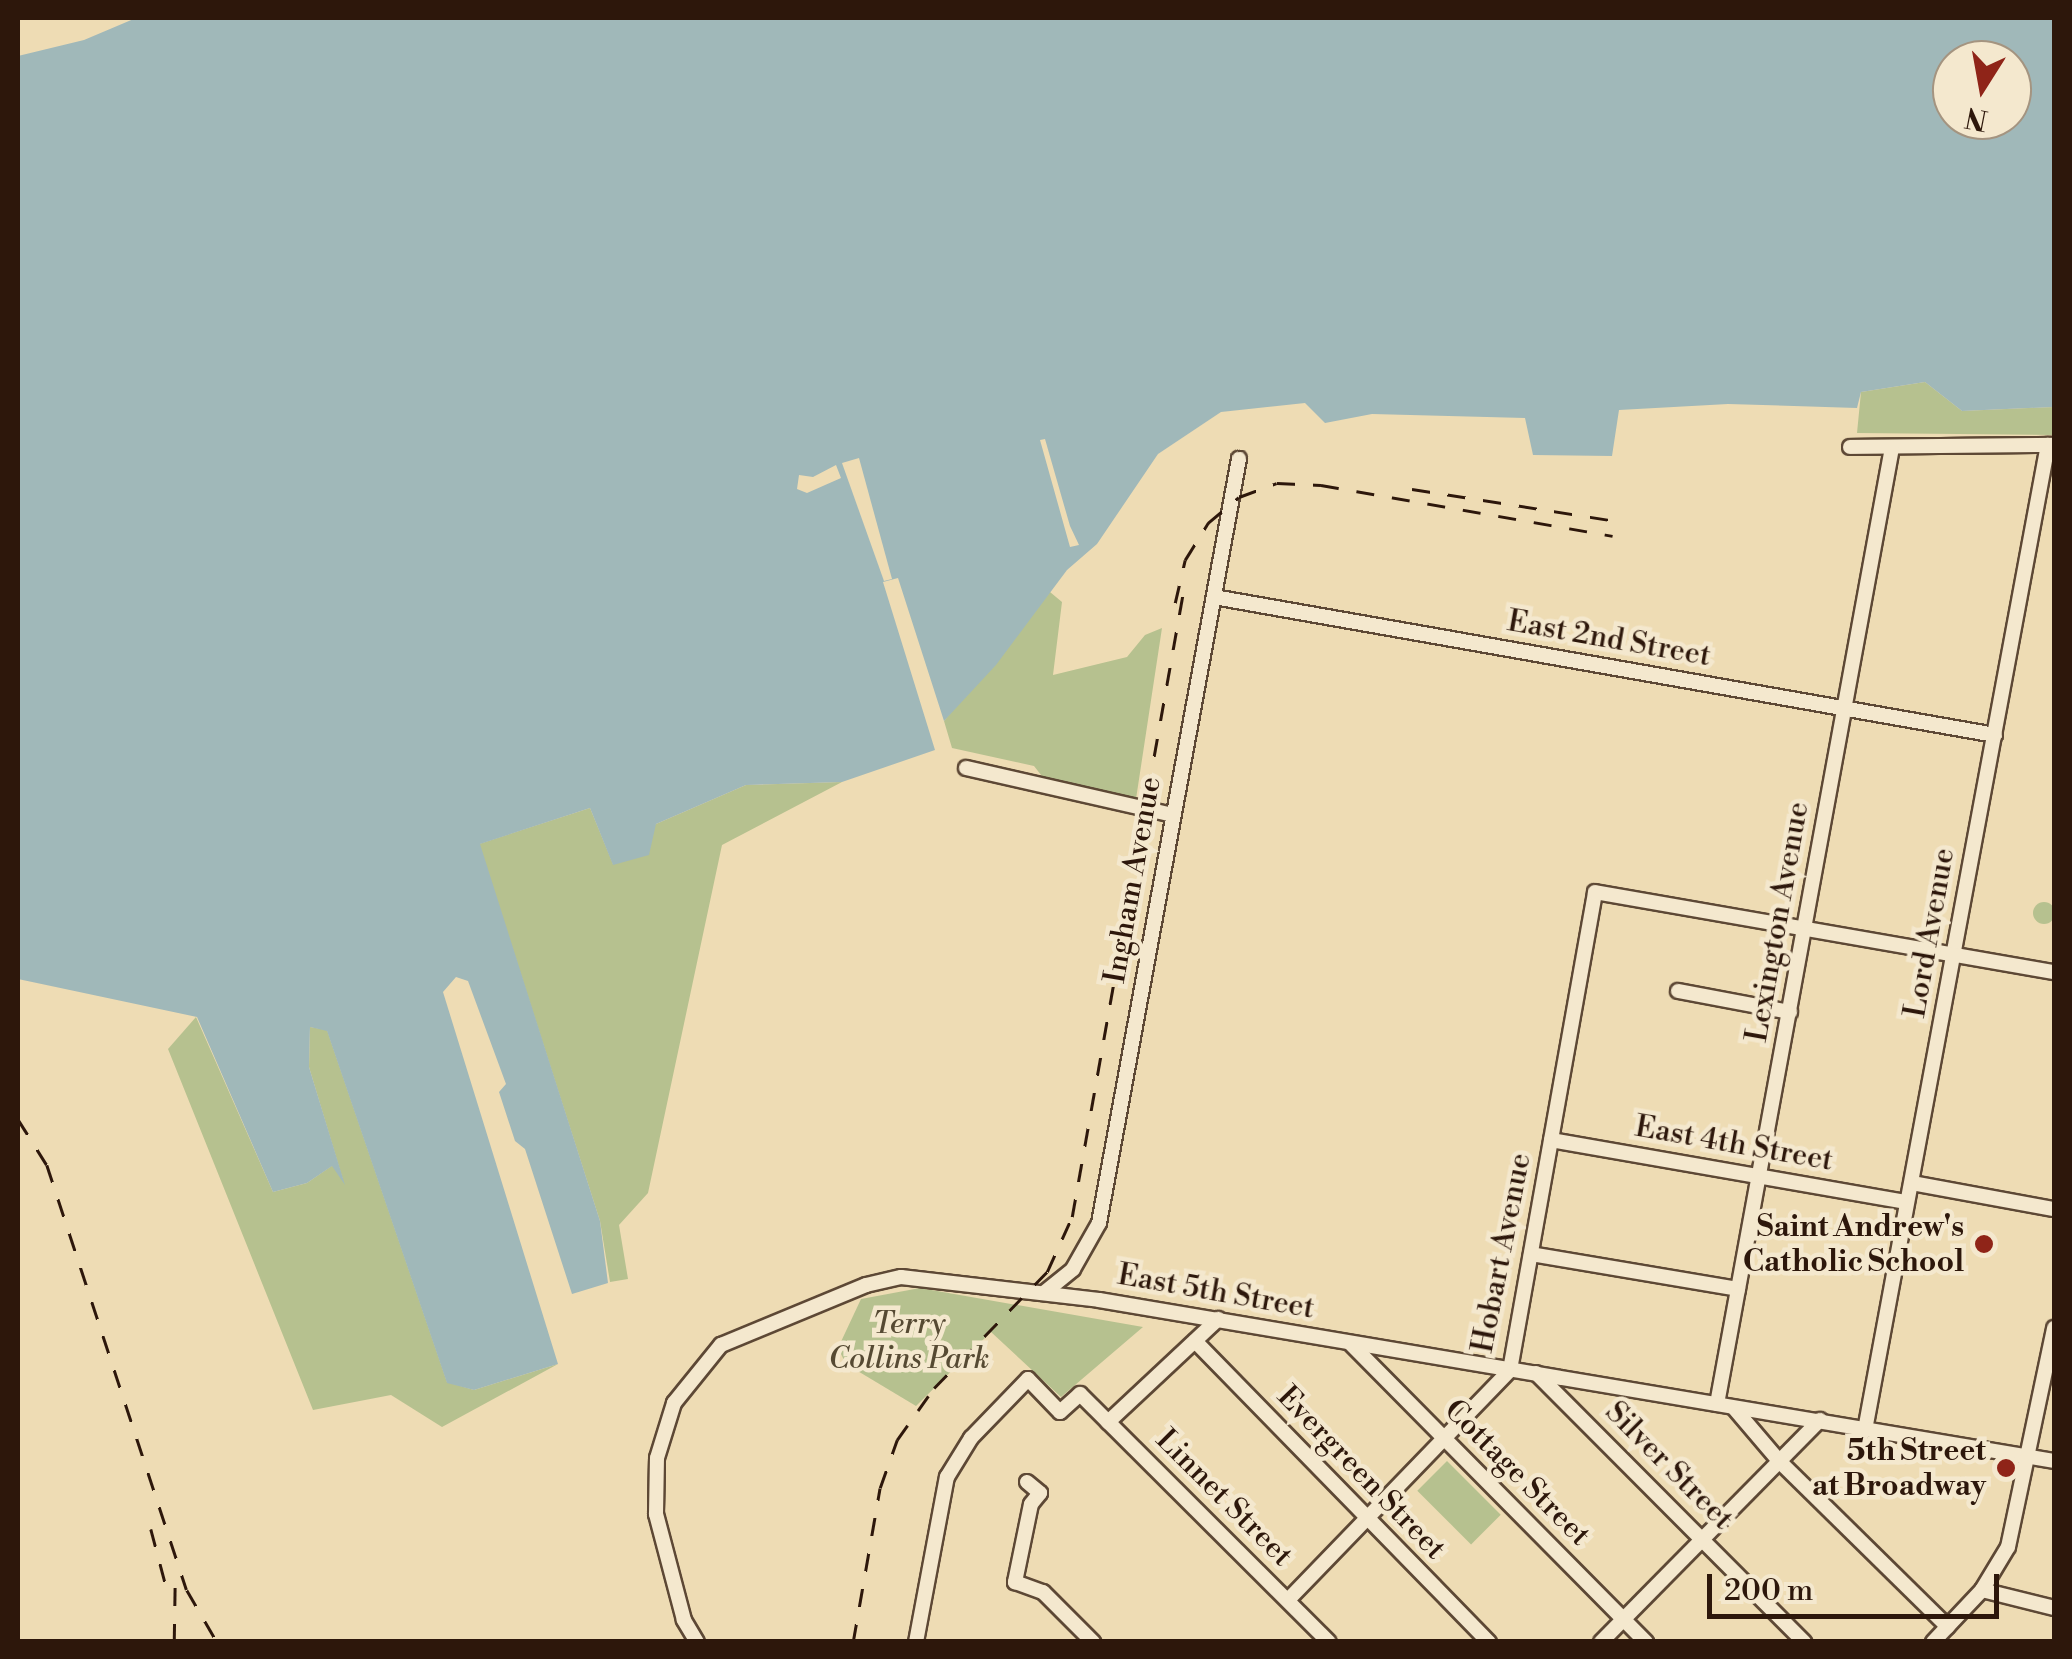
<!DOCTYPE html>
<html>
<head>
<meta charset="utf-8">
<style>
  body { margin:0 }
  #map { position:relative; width:2072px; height:1659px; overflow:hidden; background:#eedcb4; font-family:"Libre Bodoni",serif }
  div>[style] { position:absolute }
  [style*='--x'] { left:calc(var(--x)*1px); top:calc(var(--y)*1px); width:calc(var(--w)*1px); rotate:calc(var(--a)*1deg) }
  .green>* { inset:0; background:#b6c18f; transform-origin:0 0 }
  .round { border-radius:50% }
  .water>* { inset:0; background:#a0b8b9 }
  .pier>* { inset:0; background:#eedcb4 }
  .roads { filter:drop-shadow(2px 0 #5d4835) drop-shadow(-2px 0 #5d4835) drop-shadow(0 2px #5d4835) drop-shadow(0 -2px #5d4835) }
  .minor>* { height:14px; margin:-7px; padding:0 7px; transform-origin:7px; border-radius:7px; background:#f4e8ce }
  .rail>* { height:2.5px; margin-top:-1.25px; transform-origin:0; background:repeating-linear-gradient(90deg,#2d170b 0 18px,transparent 0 36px) }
  .dots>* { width:28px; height:28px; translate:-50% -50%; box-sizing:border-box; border:5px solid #f4e8ce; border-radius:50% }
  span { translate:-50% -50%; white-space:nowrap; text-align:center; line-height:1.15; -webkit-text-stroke:9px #f4e8ce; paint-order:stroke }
  .street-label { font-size:30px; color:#2d170b }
  .poi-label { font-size:30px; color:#2d170b; font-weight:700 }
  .right { translate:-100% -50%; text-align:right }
  .park-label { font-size:30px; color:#564a33; font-style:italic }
  .frame { position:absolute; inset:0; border:20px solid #2d170b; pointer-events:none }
  .north { position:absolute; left:1932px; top:40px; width:100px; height:100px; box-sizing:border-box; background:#f4e8ce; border:2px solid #a49480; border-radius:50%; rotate:191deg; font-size:28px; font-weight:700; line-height:40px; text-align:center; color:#2d170b }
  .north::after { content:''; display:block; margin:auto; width:35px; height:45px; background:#8f2418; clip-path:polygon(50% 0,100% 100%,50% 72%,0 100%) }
  .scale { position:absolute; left:1707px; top:1574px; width:292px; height:45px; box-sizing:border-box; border:5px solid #2d170b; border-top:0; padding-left:12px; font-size:30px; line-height:35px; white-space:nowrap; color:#2d170b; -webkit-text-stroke:8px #f4e8ce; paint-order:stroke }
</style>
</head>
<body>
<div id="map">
  <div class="green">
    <div style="clip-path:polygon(1925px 382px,1962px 411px,2054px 407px,2054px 435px,1857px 433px,1861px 392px)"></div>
    <div style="clip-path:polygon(1050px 592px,1062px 602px,1053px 675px,1127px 657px,1145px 635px,1162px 628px,1136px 799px,1045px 780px,1034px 766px,952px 748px,944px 721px)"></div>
    <div style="clip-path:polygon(842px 782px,722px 845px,648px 1193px,619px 1225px,628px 1279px,610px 1282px,600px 1221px,479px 844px,590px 808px,613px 864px,656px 824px,746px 785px)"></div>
    <div class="round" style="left:2033px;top:902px;width:22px;height:22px"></div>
    <div style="clip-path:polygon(196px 1017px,273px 1192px,307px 1183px,333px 1165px,343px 1180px,309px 1067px,310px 1027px,327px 1030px,447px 1382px,474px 1390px,558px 1364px,442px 1427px,391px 1395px,313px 1410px,168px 1049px)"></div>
    <div style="clip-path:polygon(920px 1288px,1143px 1327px,1061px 1397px,991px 1332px,916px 1406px,846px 1364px,838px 1348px,861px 1299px)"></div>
    <div style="left:1447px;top:1461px;width:76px;height:42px;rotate:45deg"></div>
  </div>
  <div class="water">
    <div style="clip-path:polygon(evenodd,136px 18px,2054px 18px,2054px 407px,1962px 411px,1925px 382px,1861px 392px,1857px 408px,1728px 404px,1619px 410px,1612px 456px,1533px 455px,1525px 418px,1372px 414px,1325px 423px,1305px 403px,1221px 412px,1158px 454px,1097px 544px,1067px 570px,996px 665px,944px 721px,898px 578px,883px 582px,935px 750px,842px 782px,746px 785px,656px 824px,649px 855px,613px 865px,590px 808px,480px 844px,600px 1221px,608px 1283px,572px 1294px,525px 1149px,515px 1141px,499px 1092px,506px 1084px,468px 981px,456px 977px,443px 992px,558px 1364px,474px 1390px,447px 1383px,327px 1031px,310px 1027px,309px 1067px,345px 1185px,332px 1166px,307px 1183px,273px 1192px,197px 1017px,18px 979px,18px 56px,84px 40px,136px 18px,1952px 60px,2012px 60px,2012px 120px,1952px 120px,1952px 60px)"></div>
  </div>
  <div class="pier">
    <div style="clip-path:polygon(1045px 439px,1070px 526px,1079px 545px,1070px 547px,1040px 440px)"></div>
    <div style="clip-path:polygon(859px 458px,892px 579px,884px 581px,842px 463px)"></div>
    <div style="clip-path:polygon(836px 465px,841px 478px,807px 493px,797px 489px,799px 475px,813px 477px)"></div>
  </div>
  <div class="roads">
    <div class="minor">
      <div style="--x:1850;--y:447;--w:204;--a:-0.6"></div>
      <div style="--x:1214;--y:597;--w:793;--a:10.02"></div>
      <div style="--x:966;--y:768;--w:212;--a:12.8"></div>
      <div style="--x:1678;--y:991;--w:114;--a:10.6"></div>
      <div style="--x:1551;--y:1140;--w:361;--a:9.9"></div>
      <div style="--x:1912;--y:1183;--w:144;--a:10.4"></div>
      <div style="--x:1531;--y:1254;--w:210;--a:9.6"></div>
      <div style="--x:1045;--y:1292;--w:36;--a:-39"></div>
      <div style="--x:1073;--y:1269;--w:53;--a:-60.5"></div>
      <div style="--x:1099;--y:1223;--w:777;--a:-79.62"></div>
      <div style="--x:1195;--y:1341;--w:421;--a:45.7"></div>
      <div style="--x:1350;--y:1343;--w:421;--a:45.3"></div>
      <div style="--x:1536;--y:1373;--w:380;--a:45.1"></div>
      <div style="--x:1717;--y:1404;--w:972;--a:-79.63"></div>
      <div style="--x:1734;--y:1408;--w:71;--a:49.6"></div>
      <div style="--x:1780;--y:1462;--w:235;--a:44.5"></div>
      <div style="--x:1108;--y:1422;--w:151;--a:-43.1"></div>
      <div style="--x:1865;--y:1430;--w:1002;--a:-79.48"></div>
      <div style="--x:1027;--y:1482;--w:17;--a:40"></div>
      <div style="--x:1040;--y:1493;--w:14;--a:129"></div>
      <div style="--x:1031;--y:1504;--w:80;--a:101.6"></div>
      <div style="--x:1015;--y:1582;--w:30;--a:20"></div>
      <div style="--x:1043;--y:1592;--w:71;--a:45"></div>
      <div style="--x:1982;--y:1590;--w:74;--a:14"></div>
      <div style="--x:1288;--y:1600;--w:320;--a:-46"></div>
      <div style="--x:1510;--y:1370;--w:485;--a:-79.9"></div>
      <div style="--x:1595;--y:892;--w:466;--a:9.9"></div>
      <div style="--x:697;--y:1642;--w:26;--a:-121"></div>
      <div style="--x:684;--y:1620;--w:110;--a:-104.8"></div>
      <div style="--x:656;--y:1514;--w:56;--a:-89"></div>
      <div style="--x:657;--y:1458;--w:58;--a:-72.8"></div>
      <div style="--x:674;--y:1403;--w:75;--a:-51"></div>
      <div style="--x:721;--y:1345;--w:157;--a:-22.5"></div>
      <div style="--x:866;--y:1285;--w:36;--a:-13"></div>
      <div style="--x:901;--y:1277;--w:199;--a:6.6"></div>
      <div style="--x:1099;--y:1300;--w:968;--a:9.57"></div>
      <div style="--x:916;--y:1642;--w:168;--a:-79.4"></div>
      <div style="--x:947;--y:1477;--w:46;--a:-58.4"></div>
      <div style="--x:971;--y:1438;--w:82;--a:-46"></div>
      <div style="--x:1028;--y:1379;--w:46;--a:45.9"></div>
      <div style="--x:1060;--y:1412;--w:27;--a:-42"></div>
      <div style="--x:1080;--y:1394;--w:351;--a:44.9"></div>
      <div style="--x:1601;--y:1642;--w:312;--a:-45.4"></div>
      <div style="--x:1933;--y:1642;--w:71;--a:-46.7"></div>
      <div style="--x:1982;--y:1590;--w:50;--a:-58.8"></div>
      <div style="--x:2008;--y:1547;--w:224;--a:-78.1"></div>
    </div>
  </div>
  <div class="rail">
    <div style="--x:1412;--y:489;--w:206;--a:8.9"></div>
    <div style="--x:1175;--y:603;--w:44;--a:-76.9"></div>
    <div style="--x:1185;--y:560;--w:44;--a:-58.1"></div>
    <div style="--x:1208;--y:523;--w:40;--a:-40"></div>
    <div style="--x:1239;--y:497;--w:40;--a:-20.2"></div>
    <div style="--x:1277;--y:483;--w:44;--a:2.6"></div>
    <div style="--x:1321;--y:485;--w:296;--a:9.9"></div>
    <div style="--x:18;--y:1119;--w:54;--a:57.8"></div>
    <div style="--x:47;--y:1165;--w:447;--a:71.8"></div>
    <div style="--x:187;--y:1590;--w:60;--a:60"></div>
    <div style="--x:151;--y:1529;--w:70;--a:75.2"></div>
    <div style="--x:174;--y:1642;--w:61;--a:-89.1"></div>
    <div style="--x:853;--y:1642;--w:156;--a:-80.1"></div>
    <div style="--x:880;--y:1488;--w:51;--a:-70.5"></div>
    <div style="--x:897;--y:1440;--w:64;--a:-54.6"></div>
    <div style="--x:934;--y:1388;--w:162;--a:-45.8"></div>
    <div style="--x:1047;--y:1272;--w:60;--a:-65.6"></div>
    <div style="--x:1072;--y:1217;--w:634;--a:-79.91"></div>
  </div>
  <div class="dots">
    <div style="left:1984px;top:1244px;background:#8f2418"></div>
    <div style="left:2006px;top:1468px;background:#8f2418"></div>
  </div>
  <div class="street-label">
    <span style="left:1609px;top:639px;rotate:10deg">East 2nd Street</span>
    <span style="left:1133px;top:880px;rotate:-80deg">Ingham Avenue</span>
    <span style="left:1778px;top:922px;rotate:-80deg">Lexington Avenue</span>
    <span style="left:1930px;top:933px;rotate:-80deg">Lord Avenue</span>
    <span style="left:1734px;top:1144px;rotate:10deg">East 4th Street</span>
    <span style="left:1502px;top:1253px;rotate:-79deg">Hobart Avenue</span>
    <span style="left:1216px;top:1292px;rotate:10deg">East 5th Street</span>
    <span style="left:1669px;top:1466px;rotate:45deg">Silver Street</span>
    <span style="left:1361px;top:1473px;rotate:46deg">Evergreen Street</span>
    <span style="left:1517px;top:1473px;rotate:45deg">Cottage Street</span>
    <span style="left:1224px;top:1498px;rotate:45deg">Linnet Street</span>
  </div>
  <div class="poi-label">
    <span class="right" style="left:1964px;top:1244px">Saint Andrew's<br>Catholic School</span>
    <span class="right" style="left:1986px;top:1468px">5th Street<br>at Broadway</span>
  </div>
  <div class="park-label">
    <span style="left:909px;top:1341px">Terry<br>Collins Park</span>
  </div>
  <div class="frame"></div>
  <div class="north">N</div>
  <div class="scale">200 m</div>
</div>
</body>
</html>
